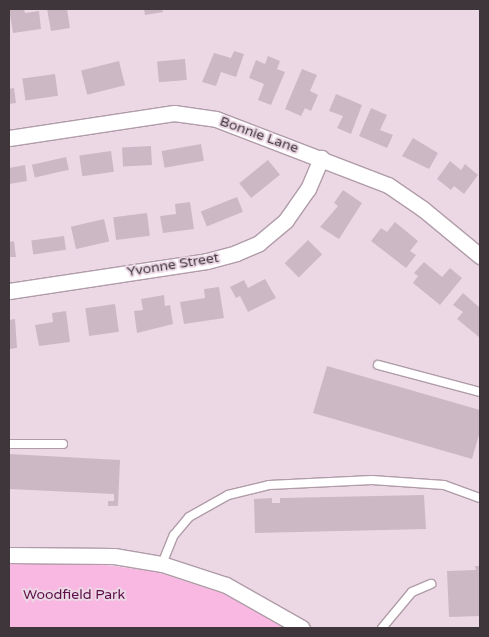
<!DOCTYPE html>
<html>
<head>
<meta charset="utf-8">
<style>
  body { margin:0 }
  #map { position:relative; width:489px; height:637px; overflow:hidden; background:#ecd8e5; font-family:"Varela Round",sans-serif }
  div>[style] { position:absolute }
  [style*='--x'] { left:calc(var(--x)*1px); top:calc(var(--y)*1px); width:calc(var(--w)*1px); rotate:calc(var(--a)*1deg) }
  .green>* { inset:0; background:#f8b8e1 }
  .building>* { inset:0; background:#ccb8c5; transform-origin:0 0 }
  .roads { filter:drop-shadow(1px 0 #b09ca8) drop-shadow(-1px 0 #b09ca8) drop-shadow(0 1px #b09ca8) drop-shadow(0 -1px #b09ca8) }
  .service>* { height:8px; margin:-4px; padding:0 4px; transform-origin:4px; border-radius:4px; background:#fff }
  .minor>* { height:15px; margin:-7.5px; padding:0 7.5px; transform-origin:7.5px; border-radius:7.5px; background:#fff }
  span { translate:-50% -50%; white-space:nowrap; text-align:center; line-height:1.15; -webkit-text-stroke:4px #ecd8e5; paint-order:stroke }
  .street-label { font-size:14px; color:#3e363b }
  .park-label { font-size:14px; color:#5c0f49 }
  .frame { position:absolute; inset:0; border:10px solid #3e363b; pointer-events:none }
</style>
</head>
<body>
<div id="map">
  <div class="green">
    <div style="clip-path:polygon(9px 561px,82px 562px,157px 572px,224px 594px,284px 628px,9px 628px)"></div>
  </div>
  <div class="building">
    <div style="clip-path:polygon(9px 9px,24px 9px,25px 13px,39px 11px,41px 29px,13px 33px)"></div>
    <div style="clip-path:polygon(47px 9px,67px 9px,70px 28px,51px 31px)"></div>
    <div style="clip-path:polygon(144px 9px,162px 9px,163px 12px,145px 15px)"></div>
    <div style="clip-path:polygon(234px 51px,244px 54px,236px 77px,221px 72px,216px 86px,202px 82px,214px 53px,231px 58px)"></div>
    <div style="clip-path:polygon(268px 56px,280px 61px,277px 69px,285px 72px,271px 105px,258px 100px,264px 84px,249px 78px,256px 60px,265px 64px)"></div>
    <div style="left:185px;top:59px;width:21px;height:28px;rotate:85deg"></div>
    <div style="left:119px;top:61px;width:25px;height:39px;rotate:76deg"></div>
    <div style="clip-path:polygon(302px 69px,317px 75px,310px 91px,318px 95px,311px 111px,305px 108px,301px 116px,285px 109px)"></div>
    <div style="left:55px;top:74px;width:22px;height:33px;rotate:82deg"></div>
    <div style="clip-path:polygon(14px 88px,16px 103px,9px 104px,9px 89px)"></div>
    <div style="clip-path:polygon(336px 94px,362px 105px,351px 134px,337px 128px,343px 116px,329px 111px)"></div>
    <div style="clip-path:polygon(371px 108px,387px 115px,380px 130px,393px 135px,387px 148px,359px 136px)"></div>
    <div style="clip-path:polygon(413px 138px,438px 153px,429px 169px,402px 156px)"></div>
    <div style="left:201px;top:144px;width:17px;height:40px;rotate:80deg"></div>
    <div style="left:151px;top:146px;width:19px;height:29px;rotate:87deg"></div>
    <div style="left:111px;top:151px;width:21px;height:32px;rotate:82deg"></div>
    <div style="left:66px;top:157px;width:13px;height:35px;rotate:77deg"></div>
    <div style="left:268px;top:160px;width:19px;height:37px;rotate:51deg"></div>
    <div style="clip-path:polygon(450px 161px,461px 170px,465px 164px,478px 175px,464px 194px,454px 186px,451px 190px,437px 179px)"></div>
    <div style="clip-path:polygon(25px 165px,27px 181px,9px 184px,9px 168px)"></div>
    <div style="clip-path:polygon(343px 190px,362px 203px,339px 239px,320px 227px,338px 206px,334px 203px)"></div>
    <div style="left:237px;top:197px;width:16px;height:39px;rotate:68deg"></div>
    <div style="clip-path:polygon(190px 202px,194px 229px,163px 233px,160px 216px,176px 214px,175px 204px)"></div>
    <div style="left:147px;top:213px;width:23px;height:34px;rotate:83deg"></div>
    <div style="left:104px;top:219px;width:23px;height:34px;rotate:77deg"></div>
    <div style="clip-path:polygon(395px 222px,418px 241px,410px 251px,416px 255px,406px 268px,371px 241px,381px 228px,387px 232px)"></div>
    <div style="left:64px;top:236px;width:14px;height:33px;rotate:82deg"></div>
    <div style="left:308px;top:240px;width:20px;height:33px;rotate:45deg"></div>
    <div style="clip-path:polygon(14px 241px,16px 257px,9px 257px,9px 242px)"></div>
    <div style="clip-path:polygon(424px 262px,442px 277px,450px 268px,462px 278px,440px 305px,413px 283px,418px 276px,414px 273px)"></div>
    <div style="clip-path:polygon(265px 279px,276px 298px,248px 312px,240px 296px,236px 298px,230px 287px,244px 280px,248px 288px)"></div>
    <div style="clip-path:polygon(219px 287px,224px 318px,184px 324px,180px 302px,205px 298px,204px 289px)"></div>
    <div style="clip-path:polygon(463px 293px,480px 308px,479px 337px,457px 319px,463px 312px,453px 305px)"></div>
    <div style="clip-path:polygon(164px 295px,165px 306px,170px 305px,173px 324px,137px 333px,134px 311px,143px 310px,141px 299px)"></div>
    <div style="left:115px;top:304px;width:28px;height:30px;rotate:82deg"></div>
    <div style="clip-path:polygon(66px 311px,70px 342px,39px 346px,35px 325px,53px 322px,52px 313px)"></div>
    <div style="clip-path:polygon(15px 319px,17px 348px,9px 349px,9px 320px)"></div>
    <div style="clip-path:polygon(327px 366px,480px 410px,480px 431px,472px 459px,313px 413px)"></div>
    <div style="clip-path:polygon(9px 454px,120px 460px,118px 506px,108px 506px,108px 501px,114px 501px,114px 494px,9px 489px)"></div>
    <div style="clip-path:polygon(424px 495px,426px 529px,255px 533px,254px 499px,272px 498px,272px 503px,280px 503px,280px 498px)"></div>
    <div style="clip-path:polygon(475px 566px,480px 566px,480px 616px,449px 617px,447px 571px,476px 570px)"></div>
  </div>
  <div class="roads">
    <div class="service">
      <div style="--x:378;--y:365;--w:106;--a:14.8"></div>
      <div style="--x:9;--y:444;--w:54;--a:0"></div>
      <div style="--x:162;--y:564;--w:31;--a:-68"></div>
      <div style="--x:174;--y:535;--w:23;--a:-50"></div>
      <div style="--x:189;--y:517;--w:45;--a:-29.4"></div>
      <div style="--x:228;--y:495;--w:42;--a:-13.7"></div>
      <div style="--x:269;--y:485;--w:103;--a:-2.8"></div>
      <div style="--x:372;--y:480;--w:72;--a:4"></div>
      <div style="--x:444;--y:485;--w:38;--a:20"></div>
      <div style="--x:382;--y:628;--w:47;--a:-50.2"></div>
      <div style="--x:412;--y:592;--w:21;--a:-23"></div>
    </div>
    <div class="minor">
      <div style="--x:9;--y:138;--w:167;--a:-8.6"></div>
      <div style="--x:174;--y:113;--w:42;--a:8.1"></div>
      <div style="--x:216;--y:119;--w:184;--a:21"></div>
      <div style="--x:388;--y:185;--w:42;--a:34.4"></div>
      <div style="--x:423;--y:209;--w:74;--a:39.5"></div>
      <div style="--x:9;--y:291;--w:200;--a:-8.6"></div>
      <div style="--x:207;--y:261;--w:30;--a:-15"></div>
      <div style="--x:236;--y:253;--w:25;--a:-23"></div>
      <div style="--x:259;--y:243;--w:35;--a:-40"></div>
      <div style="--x:286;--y:220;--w:38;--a:-55"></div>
      <div style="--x:308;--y:189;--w:34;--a:-67"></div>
      <div style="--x:9;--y:555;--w:105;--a:0.5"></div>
      <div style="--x:114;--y:556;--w:49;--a:9.5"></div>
      <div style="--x:162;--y:564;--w:67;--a:18.2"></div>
      <div style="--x:226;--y:585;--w:87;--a:29.5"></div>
    </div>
  </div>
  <div class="street-label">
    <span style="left:259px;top:135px;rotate:20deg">Bonnie Lane</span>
    <span style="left:173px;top:265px;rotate:-9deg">Yvonne Street</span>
  </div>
  <div class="park-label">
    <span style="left:74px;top:595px">Woodfield Park</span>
  </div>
  <div class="frame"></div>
</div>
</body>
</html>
